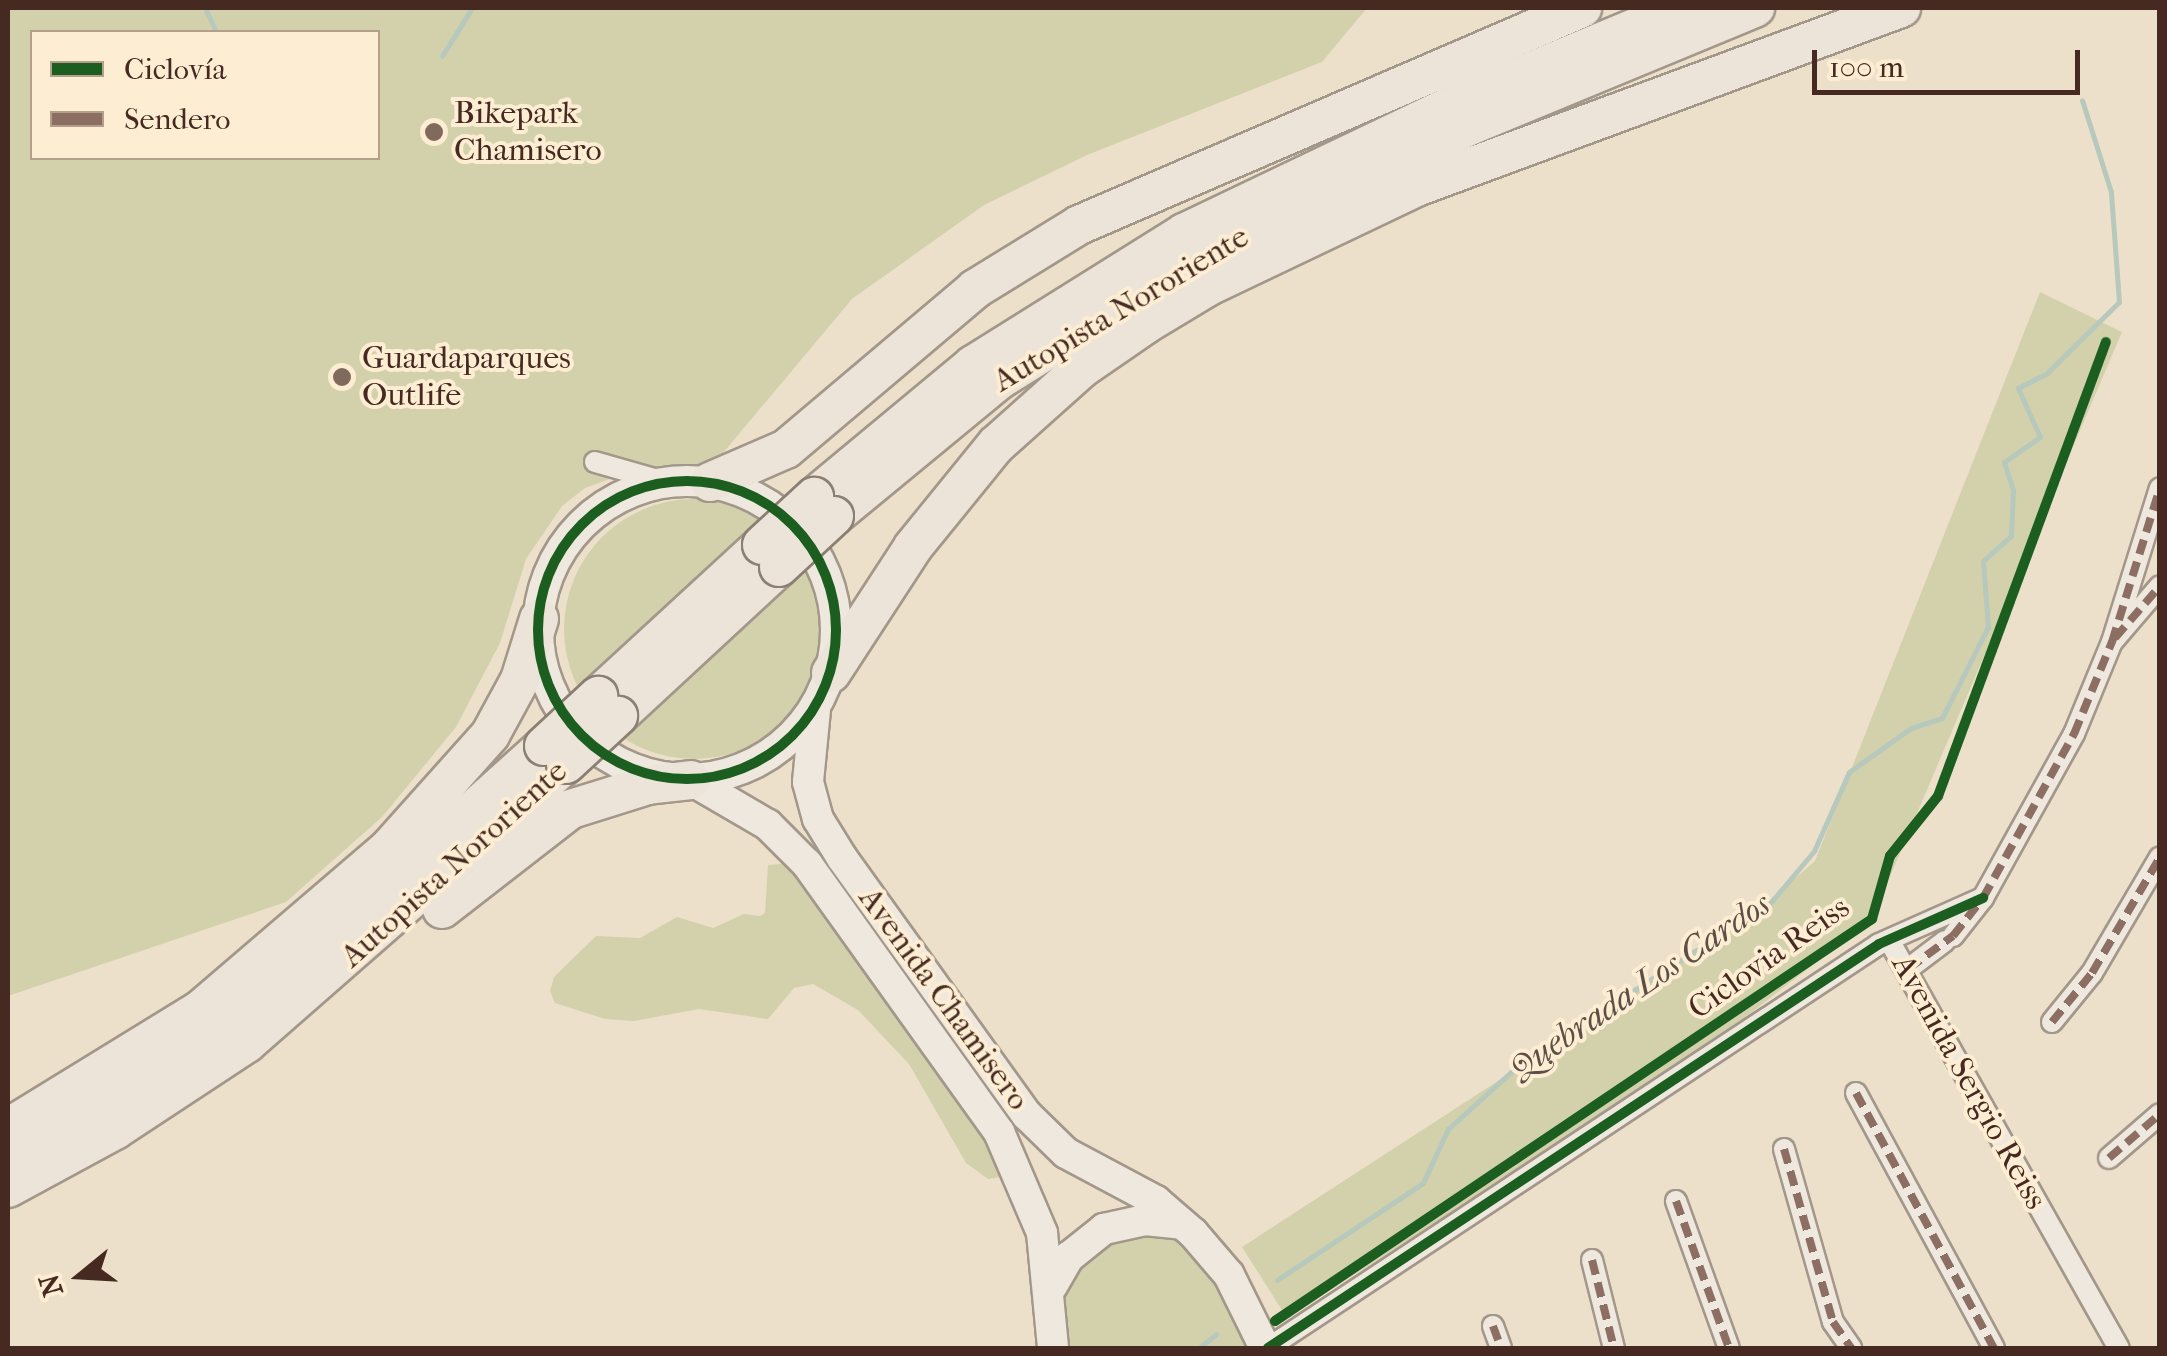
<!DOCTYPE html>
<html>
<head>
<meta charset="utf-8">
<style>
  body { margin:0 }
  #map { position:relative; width:2167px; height:1356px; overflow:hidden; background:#ede0ca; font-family:"IM FELL French Canon",serif }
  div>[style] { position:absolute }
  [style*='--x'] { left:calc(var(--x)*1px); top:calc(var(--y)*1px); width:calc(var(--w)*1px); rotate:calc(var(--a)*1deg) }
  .green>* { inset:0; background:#d2d1ac }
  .round { border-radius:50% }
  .stream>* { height:5px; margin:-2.5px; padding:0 2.5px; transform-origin:2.5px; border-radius:2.5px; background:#b7c8bd }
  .roads { filter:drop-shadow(2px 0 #a3978a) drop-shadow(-2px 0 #a3978a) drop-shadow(0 2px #a3978a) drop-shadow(0 -2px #a3978a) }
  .street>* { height:20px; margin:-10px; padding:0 10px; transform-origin:10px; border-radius:10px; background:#efe8de }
  .secondary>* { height:30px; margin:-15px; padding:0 15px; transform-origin:15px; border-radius:15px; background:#efe8de }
  .secondary>.ring { margin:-15px; padding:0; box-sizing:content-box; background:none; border:30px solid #efe8de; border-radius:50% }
  .highway>* { height:38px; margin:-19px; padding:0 19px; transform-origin:19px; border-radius:19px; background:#ece4d8 }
  .bridges { filter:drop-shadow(2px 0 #8b7f74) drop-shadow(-2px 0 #8b7f74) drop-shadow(0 2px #8b7f74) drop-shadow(0 -2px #8b7f74) }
  .highway-bridge>* { height:38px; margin:-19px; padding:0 19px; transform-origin:19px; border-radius:19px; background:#ece4d8 }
  .quiet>* { height:8px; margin-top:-4px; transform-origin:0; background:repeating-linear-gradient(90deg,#8d6e63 0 15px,transparent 0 23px) }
  .cycleway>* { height:10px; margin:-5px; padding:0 5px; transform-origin:5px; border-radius:5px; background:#1b5e20 }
  .cycleway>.ring { margin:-5px; padding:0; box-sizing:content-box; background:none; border:10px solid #1b5e20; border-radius:50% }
  .dots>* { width:28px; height:28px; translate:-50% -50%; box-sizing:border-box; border:5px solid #fdedd3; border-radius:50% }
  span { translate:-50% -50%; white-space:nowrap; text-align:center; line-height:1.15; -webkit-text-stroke:8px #fdedd3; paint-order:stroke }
  .poi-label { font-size:32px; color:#462a21 }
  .left { translate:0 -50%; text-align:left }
  .street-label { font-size:32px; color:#462a21 }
  .water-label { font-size:35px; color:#5c4f46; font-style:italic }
  .frame { position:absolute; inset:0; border:10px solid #462a21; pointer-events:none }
  .legend { position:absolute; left:30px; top:30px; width:350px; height:130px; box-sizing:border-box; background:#fdedd3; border:2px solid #b49f8c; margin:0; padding:12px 18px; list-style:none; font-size:30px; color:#462a21 }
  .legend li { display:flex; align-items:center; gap:20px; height:50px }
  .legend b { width:50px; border:2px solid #b49f8c }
  .north { position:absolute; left:30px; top:1226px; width:100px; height:100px; -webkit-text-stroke:8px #fdedd3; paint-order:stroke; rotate:252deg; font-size:28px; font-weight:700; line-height:40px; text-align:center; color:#462a21 }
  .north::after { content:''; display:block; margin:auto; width:35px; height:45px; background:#462a21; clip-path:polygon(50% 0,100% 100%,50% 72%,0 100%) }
  .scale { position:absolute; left:1812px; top:50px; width:268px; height:45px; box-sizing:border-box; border:5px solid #462a21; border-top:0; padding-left:12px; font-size:30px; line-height:35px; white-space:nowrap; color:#462a21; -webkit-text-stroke:8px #fdedd3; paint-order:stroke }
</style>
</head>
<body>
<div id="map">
  <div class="green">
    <div style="clip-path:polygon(evenodd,8px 8px,1367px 8px,1322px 62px,1087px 155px,984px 205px,852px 299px,718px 459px,692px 470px,631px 471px,585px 488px,562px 506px,526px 559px,500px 643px,456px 727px,382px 817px,286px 902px,8px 996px,8px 8px,32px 32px,378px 32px,378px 158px,32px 158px,32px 32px)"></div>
    <div style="clip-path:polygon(2040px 292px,2122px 332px,1872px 919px,1707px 1047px,1287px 1318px,1242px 1247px,1752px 916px,1815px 861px)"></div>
    <div class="round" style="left:564px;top:499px;width:260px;height:260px"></div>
    <div style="clip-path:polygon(782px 864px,817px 899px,938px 1067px,1006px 1171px,1001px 1177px,988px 1179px,966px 1163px,909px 1064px,858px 1010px,813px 984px,794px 988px,768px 1019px,699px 1009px,634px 1021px,605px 1019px,555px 1003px,550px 991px,554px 977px,596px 936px,640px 938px,677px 917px,713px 928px,744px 914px,760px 916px,765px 913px,768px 865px)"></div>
    <div style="clip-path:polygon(1170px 1232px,1201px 1252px,1255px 1348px,1063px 1348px,1063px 1283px,1110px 1235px)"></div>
  </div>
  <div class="stream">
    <div style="--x:205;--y:8;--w:26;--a:65"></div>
    <div style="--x:442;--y:56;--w:57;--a:-58"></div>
    <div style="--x:1277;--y:1280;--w:175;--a:-33.6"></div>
    <div style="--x:1423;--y:1183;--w:60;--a:-65.2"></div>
    <div style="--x:1448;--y:1129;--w:100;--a:-42.2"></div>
    <div style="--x:1522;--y:1062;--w:296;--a:-32.7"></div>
    <div style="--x:1771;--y:902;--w:67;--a:-49.9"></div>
    <div style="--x:1814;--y:851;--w:86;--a:-66.1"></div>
    <div style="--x:1849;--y:772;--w:76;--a:-35.4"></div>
    <div style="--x:1911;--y:728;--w:33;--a:-18"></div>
    <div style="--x:1942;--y:718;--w:102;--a:-63.2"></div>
    <div style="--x:1988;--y:627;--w:66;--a:-94.3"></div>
    <div style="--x:1983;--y:561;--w:38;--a:-42"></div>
    <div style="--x:2011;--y:536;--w:46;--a:-87.5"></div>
    <div style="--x:2013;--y:490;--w:29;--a:-108"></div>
    <div style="--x:2004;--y:462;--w:44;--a:-34.8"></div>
    <div style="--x:2040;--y:437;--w:54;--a:-114.2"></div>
    <div style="--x:2018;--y:388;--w:33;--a:-27"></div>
    <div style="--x:2047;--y:373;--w:101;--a:-44.6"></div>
    <div style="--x:2119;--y:302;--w:110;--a:-94.2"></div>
    <div style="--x:2111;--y:192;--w:96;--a:-107.5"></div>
    <div style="--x:1199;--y:1348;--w:22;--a:-39"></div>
  </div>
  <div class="roads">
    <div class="street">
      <div style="--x:595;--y:462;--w:73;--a:15.9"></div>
      <div style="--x:2113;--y:641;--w:72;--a:-49.5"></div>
      <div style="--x:1953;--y:936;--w:48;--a:-51.7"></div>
      <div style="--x:1983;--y:898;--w:188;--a:-61"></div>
      <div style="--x:2074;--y:734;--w:100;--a:-67.6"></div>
      <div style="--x:2112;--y:642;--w:161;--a:-72.7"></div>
      <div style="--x:1890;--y:942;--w:466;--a:60.6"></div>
      <div style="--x:1908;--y:969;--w:46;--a:-37.1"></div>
      <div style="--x:2052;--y:1022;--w:63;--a:-50.8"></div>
      <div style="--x:2092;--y:973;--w:134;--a:-59.6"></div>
      <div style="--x:1856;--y:1093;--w:290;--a:61.6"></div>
      <div style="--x:1784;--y:1149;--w:180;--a:74.2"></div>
      <div style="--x:1833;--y:1322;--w:32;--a:55"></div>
      <div style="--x:2109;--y:1158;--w:67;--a:-40.8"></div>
      <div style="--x:1676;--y:1201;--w:156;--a:70.2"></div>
      <div style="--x:1592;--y:1260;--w:91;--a:76"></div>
      <div style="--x:1493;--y:1326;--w:23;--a:70"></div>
      <div style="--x:1268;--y:1348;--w:732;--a:-33.47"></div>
      <div style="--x:1879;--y:944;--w:114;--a:-23.9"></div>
    </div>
    <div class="secondary">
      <div class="ring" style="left:538px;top:481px;width:268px;height:268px"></div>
      <div style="--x:815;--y:710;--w:72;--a:95.6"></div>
      <div style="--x:808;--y:782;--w:38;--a:75"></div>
      <div style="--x:818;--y:819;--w:46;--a:58.4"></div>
      <div style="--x:842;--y:858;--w:317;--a:54.3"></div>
      <div style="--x:1027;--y:1115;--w:54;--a:44.3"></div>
      <div style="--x:1066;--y:1153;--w:102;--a:28.1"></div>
      <div style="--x:1156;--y:1201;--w:49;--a:40.9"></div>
      <div style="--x:1193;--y:1233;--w:55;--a:49.4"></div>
      <div style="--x:1229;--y:1275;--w:81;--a:63.7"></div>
      <div style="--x:691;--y:780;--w:89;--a:30.3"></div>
      <div style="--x:768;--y:825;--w:55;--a:45"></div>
      <div style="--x:807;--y:864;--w:330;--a:54.4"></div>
      <div style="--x:999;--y:1132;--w:110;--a:66.9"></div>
      <div style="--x:1042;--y:1233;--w:116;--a:84.5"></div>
      <div style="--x:1052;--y:1286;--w:34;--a:-60"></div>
      <div style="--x:1069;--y:1257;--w:45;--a:-38.7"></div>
      <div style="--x:1104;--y:1229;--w:42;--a:-12.4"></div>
      <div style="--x:1145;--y:1220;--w:37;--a:6"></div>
    </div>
    <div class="highway">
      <div style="--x:710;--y:482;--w:83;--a:-23.5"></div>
      <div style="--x:786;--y:449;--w:248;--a:-40.2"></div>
      <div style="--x:975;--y:289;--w:122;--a:-31.6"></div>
      <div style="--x:1079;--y:225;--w:548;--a:-23.34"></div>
      <div style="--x:814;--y:497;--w:207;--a:-39.7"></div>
      <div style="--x:973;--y:365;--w:249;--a:-32"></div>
      <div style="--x:1184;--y:233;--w:323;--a:-25.5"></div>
      <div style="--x:1476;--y:94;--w:224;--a:-22.6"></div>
      <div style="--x:834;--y:516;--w:214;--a:-39.5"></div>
      <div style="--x:999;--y:380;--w:208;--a:-32"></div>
      <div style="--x:1175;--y:270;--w:325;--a:-26.1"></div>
      <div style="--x:1467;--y:127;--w:312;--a:-22.5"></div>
      <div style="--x:831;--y:673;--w:150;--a:-56.9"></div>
      <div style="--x:913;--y:547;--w:132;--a:-50.9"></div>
      <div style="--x:996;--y:445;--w:114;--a:-41.8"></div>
      <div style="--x:1081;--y:369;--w:79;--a:-34.7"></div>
      <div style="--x:1146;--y:324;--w:71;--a:-31.2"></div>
      <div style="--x:1207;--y:287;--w:235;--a:-25.5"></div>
      <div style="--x:1419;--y:186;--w:514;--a:-20.27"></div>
      <div style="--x:598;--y:696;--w:223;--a:-42.6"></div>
      <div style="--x:618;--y:716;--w:219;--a:-42.8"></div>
      <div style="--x:442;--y:909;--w:163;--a:-37.8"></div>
      <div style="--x:571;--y:809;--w:81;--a:-17.3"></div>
      <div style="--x:648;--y:785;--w:43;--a:-6.6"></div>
      <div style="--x:8;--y:1128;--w:225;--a:-31.6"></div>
      <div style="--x:200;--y:1010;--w:249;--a:-40.6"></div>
      <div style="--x:389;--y:848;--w:152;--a:-48.2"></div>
      <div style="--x:490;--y:735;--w:63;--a:-61.4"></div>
      <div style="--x:520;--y:680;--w:64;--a:-72.7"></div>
      <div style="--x:8;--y:1156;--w:122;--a:-28.9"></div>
      <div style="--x:115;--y:1097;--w:120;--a:-32.8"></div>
      <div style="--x:216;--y:1032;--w:162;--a:-39.5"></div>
      <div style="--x:341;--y:929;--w:273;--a:-42"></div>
      <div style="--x:8;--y:1188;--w:122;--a:-28.5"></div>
      <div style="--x:115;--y:1130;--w:158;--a:-33.4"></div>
      <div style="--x:247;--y:1043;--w:424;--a:-41.2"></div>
    </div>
  </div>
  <div class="bridges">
    <div class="highway-bridge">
      <div style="--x:762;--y:545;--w:71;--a:-42.7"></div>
      <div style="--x:779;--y:567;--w:75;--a:-42.8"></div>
      <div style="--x:544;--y:746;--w:74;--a:-42.8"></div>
      <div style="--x:566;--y:764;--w:71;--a:-42.7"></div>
    </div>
  </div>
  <div class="quiet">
    <div style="--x:2115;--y:638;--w:69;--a:-49.1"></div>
    <div style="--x:1908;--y:969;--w:56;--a:-36.3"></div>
    <div style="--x:1953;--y:936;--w:48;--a:-51.7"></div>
    <div style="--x:1983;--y:898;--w:188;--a:-61"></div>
    <div style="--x:2074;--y:734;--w:100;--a:-67.6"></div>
    <div style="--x:2112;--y:642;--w:161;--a:-72.7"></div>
    <div style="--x:2052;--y:1022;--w:63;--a:-50.8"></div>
    <div style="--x:2092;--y:973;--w:134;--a:-59.6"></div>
    <div style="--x:1856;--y:1093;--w:290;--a:61.6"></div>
    <div style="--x:1784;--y:1149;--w:180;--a:74.2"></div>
    <div style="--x:1833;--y:1322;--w:32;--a:55"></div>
    <div style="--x:2109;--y:1158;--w:67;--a:-40.8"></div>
    <div style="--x:1676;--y:1201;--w:156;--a:70.2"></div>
    <div style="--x:1592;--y:1260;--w:91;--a:76"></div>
    <div style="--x:1493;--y:1326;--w:23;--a:70"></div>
  </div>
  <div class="cycleway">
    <div class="ring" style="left:538px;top:481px;width:288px;height:288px"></div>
    <div style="--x:1275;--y:1321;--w:720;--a:-33.96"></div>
    <div style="--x:1872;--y:919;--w:66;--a:-74.1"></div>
    <div style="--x:1890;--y:856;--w:77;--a:-51.3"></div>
    <div style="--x:1938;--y:796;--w:484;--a:-69.7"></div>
    <div style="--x:1268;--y:1348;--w:732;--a:-33.47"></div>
    <div style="--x:1879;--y:944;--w:114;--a:-23.9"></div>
  </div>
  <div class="dots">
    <div style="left:434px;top:132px;background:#806a5c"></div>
    <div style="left:342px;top:377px;background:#806a5c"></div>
  </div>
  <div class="poi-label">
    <span class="left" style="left:454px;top:132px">Bikepark<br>Chamisero</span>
    <span class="left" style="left:362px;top:377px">Guardaparques<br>Outlife</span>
  </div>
  <div class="street-label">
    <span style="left:1121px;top:309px;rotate:-31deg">Autopista Nororiente</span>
    <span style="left:454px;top:864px;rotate:-42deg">Autopista Nororiente</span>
    <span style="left:1769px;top:958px;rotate:-35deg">Ciclovia Reiss</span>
    <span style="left:944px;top:999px;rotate:54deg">Avenida Chamisero</span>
    <span style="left:1969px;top:1082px;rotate:61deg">Avenida Sergio Reiss</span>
  </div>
  <div class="water-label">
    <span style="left:1640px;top:986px;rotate:-34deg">Quebrada Los Cardos</span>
  </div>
  <div class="frame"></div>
  <ul class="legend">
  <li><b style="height:12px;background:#1b5e20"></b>Ciclovía</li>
  <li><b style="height:12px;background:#8d6e63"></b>Sendero</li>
  </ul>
  <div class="north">N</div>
  <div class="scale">100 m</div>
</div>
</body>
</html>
